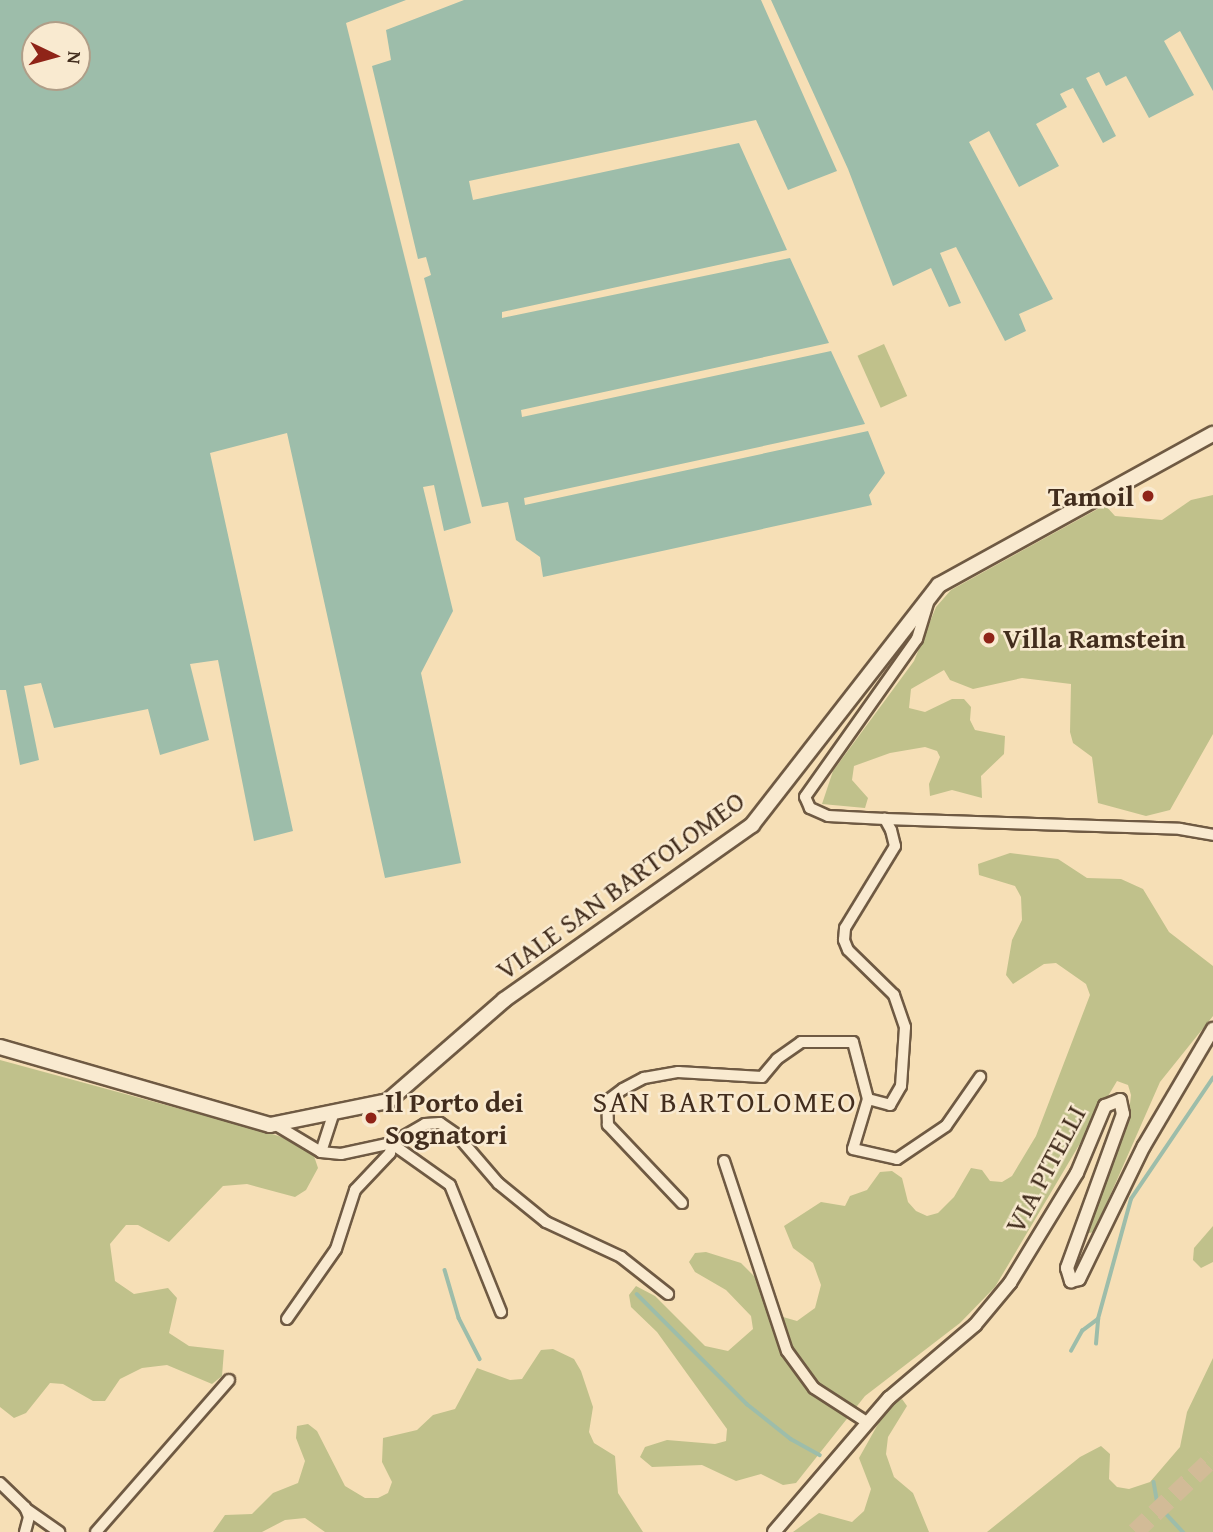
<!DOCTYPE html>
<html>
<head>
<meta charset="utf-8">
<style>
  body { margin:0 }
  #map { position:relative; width:1213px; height:1532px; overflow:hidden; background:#f6dfb6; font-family:"Gentium Book Plus",serif }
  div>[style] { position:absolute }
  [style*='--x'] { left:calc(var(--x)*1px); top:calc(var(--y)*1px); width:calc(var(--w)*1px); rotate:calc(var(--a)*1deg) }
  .green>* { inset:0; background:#c0c18b; transform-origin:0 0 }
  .water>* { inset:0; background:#9dbdaa }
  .stream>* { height:3.5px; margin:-1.75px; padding:0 1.75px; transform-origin:1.75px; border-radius:1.75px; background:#9dbdaa }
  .motorway-tunnel>* { height:18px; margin-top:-9px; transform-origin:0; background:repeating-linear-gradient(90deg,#d2bb97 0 18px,transparent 0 27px) }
  .roads { filter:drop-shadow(2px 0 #6f5a43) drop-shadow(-2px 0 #6f5a43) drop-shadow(0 2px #6f5a43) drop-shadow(0 -2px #6f5a43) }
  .minor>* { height:10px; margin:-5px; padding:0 5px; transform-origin:5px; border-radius:5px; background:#f9ead0 }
  .tertiary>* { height:12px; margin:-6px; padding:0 6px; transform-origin:6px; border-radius:6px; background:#f9ead0 }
  .secondary>* { height:14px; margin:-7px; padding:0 7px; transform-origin:7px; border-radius:7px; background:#f9ead0 }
  .dots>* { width:19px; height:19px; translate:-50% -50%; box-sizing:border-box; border:4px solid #f9ead0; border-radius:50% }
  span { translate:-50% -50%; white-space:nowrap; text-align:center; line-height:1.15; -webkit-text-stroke:5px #f9ead0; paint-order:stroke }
  .poi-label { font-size:28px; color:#422d1d; font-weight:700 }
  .right { translate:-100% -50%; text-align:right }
  .left { translate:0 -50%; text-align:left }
  .street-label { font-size:28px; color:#422d1d }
  .neighbourhood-label { font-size:30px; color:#422d1d; letter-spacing:2px }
  .north { position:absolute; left:21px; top:21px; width:70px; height:70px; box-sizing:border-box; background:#f9ead0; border:2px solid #b09e88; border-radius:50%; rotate:95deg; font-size:19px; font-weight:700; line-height:28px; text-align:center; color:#422d1d }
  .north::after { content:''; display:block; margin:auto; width:24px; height:32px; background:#8f2418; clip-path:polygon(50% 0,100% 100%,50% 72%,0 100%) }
</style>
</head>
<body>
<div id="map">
  <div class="green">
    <div style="left:884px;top:344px;width:57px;height:29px;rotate:66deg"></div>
    <div style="clip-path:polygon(1213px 495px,1213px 734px,1170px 810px,1146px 816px,1098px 803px,1092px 757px,1073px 743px,1070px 732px,1071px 684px,1022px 678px,973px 689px,950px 680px,944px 670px,911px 689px,909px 708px,925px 712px,952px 699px,964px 699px,971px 707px,970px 720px,975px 730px,1005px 736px,1004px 754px,981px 776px,982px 798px,952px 790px,930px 796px,929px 784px,940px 757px,937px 751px,925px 747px,890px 753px,854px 766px,852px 780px,868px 798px,865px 808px,822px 804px,833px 771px,914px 661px,936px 607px,951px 590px,1105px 505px,1115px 516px,1162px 520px,1191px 500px)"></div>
    <div style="clip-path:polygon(1010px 853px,1058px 859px,1087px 878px,1121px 879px,1143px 889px,1169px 932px,1213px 966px,1213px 1016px,1160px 1082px,1094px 1232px,1085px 1234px,1128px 1120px,1131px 1095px,1128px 1085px,1117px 1081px,995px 1287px,960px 1323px,865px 1396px,796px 1483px,783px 1485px,761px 1474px,736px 1481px,702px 1465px,652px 1467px,640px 1457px,645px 1447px,667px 1440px,715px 1444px,726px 1441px,727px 1429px,657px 1332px,631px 1307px,629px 1295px,636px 1286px,655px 1296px,705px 1346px,728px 1351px,753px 1329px,751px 1316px,726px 1290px,695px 1272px,689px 1262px,695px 1253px,706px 1252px,741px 1263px,759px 1281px,776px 1315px,797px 1321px,815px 1308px,821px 1285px,813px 1263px,793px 1248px,784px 1226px,821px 1202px,845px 1206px,850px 1196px,867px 1190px,880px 1172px,892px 1171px,902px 1178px,908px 1202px,916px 1211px,927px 1216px,938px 1213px,954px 1197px,971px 1168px,982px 1170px,990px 1181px,1002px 1182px,1012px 1176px,1036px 1136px,1090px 995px,1086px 984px,1056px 963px,1044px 964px,1013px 984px,1006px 975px,1012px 940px,1022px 920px,1021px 897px,1015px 886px,979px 875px,978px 864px)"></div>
    <div style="clip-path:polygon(0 1060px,269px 1133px,297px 1142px,314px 1156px,318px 1168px,306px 1190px,295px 1197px,247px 1184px,223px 1186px,169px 1242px,138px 1225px,126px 1225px,110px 1244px,115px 1281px,134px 1294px,168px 1288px,177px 1298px,169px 1333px,189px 1346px,224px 1350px,222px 1376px,212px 1384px,167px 1365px,142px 1368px,120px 1379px,105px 1401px,93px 1401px,63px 1384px,50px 1383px,26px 1413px,14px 1418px,0 1407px)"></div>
    <div style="clip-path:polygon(1213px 1226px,1213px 1262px,1201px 1268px,1193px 1260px,1194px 1248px)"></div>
    <div style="clip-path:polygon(553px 1349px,574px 1359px,581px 1371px,593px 1407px,589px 1432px,594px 1443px,615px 1456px,618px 1493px,643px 1532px,325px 1532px,305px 1518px,285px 1520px,262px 1532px,213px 1532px,225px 1515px,252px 1514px,273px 1493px,298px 1483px,305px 1461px,296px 1438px,297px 1426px,308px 1424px,317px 1431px,345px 1486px,365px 1498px,378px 1498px,388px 1493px,392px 1482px,382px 1462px,383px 1438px,417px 1430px,433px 1415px,455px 1409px,477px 1368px,510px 1380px,522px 1379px,541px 1350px)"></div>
    <div style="clip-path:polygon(1213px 1358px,1213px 1532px,987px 1532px,1080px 1457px,1101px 1446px,1110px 1454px,1109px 1479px,1117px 1487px,1129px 1489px,1150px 1482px,1180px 1447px,1187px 1412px)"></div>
    <div style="clip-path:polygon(902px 1399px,907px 1406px,888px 1437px,886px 1454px,894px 1477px,913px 1493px,929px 1532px,793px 1532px,819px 1513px,852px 1522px,864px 1511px,871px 1489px,859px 1458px,887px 1408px)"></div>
  </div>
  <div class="water">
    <div style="clip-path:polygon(evenodd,0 0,406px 0,346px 23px,471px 523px,444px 531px,434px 485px,423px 487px,453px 611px,421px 673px,461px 863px,385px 878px,287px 433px,210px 453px,293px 831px,254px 841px,218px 660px,190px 664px,209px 740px,160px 755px,148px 709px,54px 728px,41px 683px,24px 686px,39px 760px,20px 765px,6px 690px,0 690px,0 0,35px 35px,77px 35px,77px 77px,35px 77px,35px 35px)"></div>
    <div style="clip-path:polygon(464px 0,761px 0,837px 171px,788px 190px,756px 120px,469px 181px,473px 200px,739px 143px,787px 250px,502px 312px,502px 318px,790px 258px,829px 343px,521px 410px,522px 417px,831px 351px,865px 424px,524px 498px,525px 505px,868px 431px,885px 473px,869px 495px,872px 505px,543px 577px,540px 557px,516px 540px,508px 502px,482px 507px,424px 278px,431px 275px,426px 257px,418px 259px,372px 66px,391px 60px,386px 30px)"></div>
    <div style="clip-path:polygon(771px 0,1213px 0,1213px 91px,1180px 31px,1164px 41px,1194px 95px,1149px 118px,1126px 76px,1106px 86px,1099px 72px,1086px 78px,1116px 136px,1103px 143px,1073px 88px,1066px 91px,1060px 94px,1067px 107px,1036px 124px,1059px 166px,1019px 187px,989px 131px,969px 142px,1053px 299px,1019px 314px,1026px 331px,1005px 341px,956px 247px,940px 253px,961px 303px,949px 307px,931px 268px,893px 286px,848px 169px)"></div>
  </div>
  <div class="stream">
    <div style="--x:445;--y:1270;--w:50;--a:73.7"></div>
    <div style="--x:459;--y:1318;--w:46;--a:62.9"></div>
    <div style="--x:637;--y:1294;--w:156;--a:45"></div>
    <div style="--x:747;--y:1404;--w:56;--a:38.5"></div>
    <div style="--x:791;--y:1439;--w:33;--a:29"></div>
    <div style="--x:1096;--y:1344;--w:25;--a:-85"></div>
    <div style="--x:1098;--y:1319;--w:124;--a:-74.6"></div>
    <div style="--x:1131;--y:1199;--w:146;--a:-55.9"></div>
    <div style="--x:1071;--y:1351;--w:23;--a:-61"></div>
    <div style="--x:1082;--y:1331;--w:20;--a:-37"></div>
    <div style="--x:1154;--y:1482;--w:23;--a:80"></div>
    <div style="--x:1158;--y:1505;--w:37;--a:47"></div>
  </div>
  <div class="motorway-tunnel">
    <div style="--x:1135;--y:1532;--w:108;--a:-43.5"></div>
  </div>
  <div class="roads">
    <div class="minor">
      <div style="--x:885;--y:819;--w:295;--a:1.9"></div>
      <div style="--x:1180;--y:829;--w:34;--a:10"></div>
      <div style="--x:868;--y:1099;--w:52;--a:106.7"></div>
      <div style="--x:853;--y:1149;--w:45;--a:12.8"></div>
      <div style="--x:897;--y:1159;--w:59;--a:-34"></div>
      <div style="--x:946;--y:1126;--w:60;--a:-55.2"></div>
      <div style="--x:276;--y:1125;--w:52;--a:31"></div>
      <div style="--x:321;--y:1152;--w:20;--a:6"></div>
      <div style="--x:341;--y:1154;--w:52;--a:-12.2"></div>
      <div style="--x:392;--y:1143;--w:38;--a:-30"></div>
      <div style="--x:425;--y:1124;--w:15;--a:-4"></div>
      <div style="--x:440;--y:1123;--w:19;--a:35"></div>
      <div style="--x:456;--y:1134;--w:65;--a:49.4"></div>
      <div style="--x:498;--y:1183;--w:62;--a:39.1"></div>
      <div style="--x:546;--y:1222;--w:83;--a:25"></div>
      <div style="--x:621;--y:1257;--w:60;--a:38.2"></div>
      <div style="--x:395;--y:1146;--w:67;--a:35.3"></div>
      <div style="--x:450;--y:1185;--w:137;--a:68.1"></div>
      <div style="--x:321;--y:1152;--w:42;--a:-72"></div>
      <div style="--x:724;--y:1161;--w:200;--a:71.7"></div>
      <div style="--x:787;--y:1351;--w:46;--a:53.9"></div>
      <div style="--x:814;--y:1388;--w:64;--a:32.9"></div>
      <div style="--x:682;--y:1203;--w:108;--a:-133.5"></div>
      <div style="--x:608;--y:1125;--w:24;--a:-92"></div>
      <div style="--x:607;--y:1101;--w:20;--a:-37"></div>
      <div style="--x:623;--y:1089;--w:24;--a:-28"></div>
      <div style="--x:644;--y:1078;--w:35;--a:-10"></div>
      <div style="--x:678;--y:1072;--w:84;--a:3.4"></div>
      <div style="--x:762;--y:1077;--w:23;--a:-50"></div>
      <div style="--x:777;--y:1059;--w:29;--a:-35"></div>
      <div style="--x:801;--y:1042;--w:52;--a:0"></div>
      <div style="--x:853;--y:1042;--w:59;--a:75.3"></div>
      <div style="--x:868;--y:1099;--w:23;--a:15"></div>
      <div style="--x:890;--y:1105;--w:22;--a:-60"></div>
      <div style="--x:901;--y:1086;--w:59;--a:-86.1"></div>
      <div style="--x:905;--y:1027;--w:34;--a:-109"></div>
      <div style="--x:894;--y:995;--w:64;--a:-135.6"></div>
      <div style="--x:848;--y:950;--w:11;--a:-112"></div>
      <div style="--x:844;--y:940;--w:12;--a:-85"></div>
      <div style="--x:845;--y:928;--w:96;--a:-58.6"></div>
      <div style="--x:895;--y:846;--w:16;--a:-104"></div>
      <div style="--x:891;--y:830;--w:13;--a:-119"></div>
      <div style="--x:885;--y:819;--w:57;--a:-177"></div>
      <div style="--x:828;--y:816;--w:20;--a:-156"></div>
      <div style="--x:810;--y:808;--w:12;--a:-114"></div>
      <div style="--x:805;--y:797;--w:194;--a:-54.7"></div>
      <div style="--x:917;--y:639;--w:37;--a:-73"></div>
      <div style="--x:287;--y:1319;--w:85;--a:-55"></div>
      <div style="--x:336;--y:1249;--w:62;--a:-72.1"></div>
      <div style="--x:355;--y:1190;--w:51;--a:-46.6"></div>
      <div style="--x:390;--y:1153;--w:10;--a:-79"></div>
      <div style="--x:0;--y:1483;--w:35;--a:44"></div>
      <div style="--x:25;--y:1507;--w:11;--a:68"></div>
      <div style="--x:29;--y:1517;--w:16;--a:105"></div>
      <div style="--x:25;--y:1508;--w:42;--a:35.2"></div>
      <div style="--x:96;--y:1532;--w:202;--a:-48.8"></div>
    </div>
    <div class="tertiary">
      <div style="--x:774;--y:1532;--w:177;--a:-49.4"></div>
      <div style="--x:889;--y:1398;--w:113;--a:-40.3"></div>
      <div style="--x:975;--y:1325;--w:55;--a:-50.2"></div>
      <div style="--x:1010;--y:1283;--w:129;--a:-58.7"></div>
      <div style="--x:1077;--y:1173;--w:73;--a:-67.3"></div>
      <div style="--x:1105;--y:1106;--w:16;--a:-22"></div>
      <div style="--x:1120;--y:1100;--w:14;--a:78"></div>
      <div style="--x:1123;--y:1114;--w:164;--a:110"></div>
      <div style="--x:1067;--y:1268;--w:14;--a:73"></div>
      <div style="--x:1071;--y:1281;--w:8;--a:-14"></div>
      <div style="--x:1079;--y:1279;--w:148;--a:-64"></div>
      <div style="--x:1144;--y:1146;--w:136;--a:-59.5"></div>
    </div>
    <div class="secondary">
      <div style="--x:0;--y:1047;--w:281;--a:16.1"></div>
      <div style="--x:270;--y:1125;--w:120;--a:-11.5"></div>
      <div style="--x:388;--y:1101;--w:154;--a:-41"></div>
      <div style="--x:504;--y:1000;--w:304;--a:-35.2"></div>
      <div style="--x:752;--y:825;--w:304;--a:-52.1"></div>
      <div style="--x:939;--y:585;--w:313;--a:-28.9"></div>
    </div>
  </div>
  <div class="dots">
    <div style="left:1148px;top:496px;background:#8f2418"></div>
    <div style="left:989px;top:638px;background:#8f2418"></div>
    <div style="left:371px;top:1118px;background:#8f2418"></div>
  </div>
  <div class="poi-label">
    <span class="right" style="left:1134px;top:496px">Tamoil</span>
    <span class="left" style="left:1003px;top:638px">Villa Ramstein</span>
    <span class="left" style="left:385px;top:1118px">Il Porto dei<br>Sognatori</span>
  </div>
  <div class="street-label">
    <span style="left:620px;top:885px;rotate:-36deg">VIALE SAN BARTOLOMEO</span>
    <span style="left:1045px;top:1169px;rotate:-62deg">VIA PITELLI</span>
  </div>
  <div class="neighbourhood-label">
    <span style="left:725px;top:1101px">SAN BARTOLOMEO</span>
  </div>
  <div class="north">N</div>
</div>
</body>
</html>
